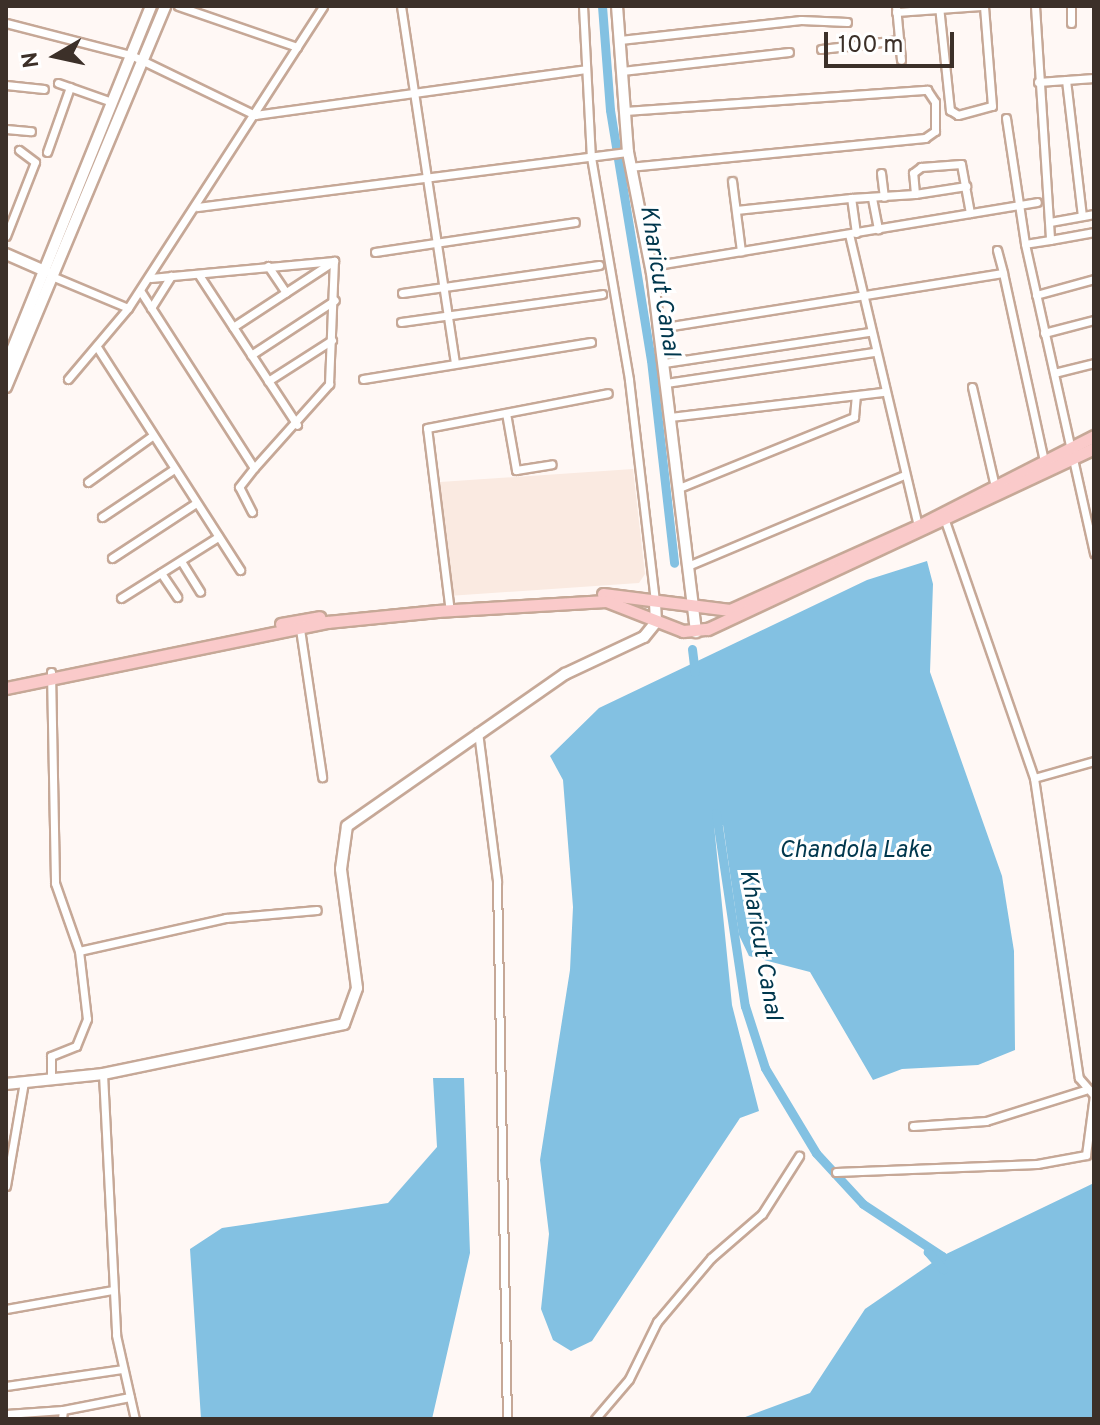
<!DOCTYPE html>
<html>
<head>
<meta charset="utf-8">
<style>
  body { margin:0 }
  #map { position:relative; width:1100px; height:1425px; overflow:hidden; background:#fff8f5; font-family:Overpass,sans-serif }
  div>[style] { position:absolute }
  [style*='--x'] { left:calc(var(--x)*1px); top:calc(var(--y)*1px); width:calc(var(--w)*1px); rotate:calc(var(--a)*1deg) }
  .built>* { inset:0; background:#faeae1 }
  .water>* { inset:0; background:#83c1e2 }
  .canal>* { height:9px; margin:-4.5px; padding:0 4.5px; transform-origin:4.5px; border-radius:4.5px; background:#83c1e2 }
  .roads { filter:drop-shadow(2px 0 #c6a897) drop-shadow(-2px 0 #c6a897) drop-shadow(0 2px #c6a897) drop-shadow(0 -2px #c6a897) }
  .street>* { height:7px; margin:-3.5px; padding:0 3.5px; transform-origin:3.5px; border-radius:3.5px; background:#fff }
  .secondary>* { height:10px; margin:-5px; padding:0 5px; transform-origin:5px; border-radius:5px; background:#fff }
  .primary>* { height:11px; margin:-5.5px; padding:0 5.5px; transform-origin:5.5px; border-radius:5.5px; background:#facaca }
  span { translate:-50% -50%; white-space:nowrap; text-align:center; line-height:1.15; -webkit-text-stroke:6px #fff; paint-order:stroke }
  .water-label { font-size:24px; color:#00374d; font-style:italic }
  .frame { position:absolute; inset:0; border:8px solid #3c3029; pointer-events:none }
  .north { position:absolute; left:16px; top:16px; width:80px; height:80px; -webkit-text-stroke:6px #fff; paint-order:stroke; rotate:261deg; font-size:22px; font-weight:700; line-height:32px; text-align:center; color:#3c3029 }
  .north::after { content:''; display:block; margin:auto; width:28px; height:36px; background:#3c3029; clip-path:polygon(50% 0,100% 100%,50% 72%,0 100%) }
  .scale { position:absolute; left:824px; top:32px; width:130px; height:36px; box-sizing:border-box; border:4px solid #3c3029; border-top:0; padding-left:10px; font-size:24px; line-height:28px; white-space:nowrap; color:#3c3029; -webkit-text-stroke:6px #fff; paint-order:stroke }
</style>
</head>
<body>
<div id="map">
  <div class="built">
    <div style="clip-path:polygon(633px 469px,645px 574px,639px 583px,448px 596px,440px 482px)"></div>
  </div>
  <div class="water">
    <div style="clip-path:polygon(927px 561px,933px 584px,930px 672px,1002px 876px,1014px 951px,1015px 1050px,978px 1065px,902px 1069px,873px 1080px,810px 972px,749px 956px,739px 935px,723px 825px,714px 825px,732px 1005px,759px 1111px,740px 1118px,592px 1341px,571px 1351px,553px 1340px,541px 1309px,549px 1234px,540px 1160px,570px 970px,573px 907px,563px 780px,550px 756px,599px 708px,867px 580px)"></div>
    <div style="clip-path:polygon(433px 1078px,464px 1078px,470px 1253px,432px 1419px,201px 1419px,190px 1249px,222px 1228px,388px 1203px,437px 1147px)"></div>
    <div style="clip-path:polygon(1094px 1183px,1094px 1419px,740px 1419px,810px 1393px,865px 1309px,942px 1256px)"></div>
  </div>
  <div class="canal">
    <div style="--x:602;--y:6;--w:104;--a:85.6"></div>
    <div style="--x:610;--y:110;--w:253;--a:80.7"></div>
    <div style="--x:651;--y:360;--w:204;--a:83.5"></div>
    <div style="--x:692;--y:649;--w:23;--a:83"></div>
    <div style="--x:716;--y:813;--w:195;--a:81.5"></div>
    <div style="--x:745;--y:1006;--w:65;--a:72.1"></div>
    <div style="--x:765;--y:1068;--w:99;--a:59"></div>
    <div style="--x:816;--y:1153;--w:69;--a:47.3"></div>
    <div style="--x:863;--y:1204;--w:95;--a:33.4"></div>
    <div style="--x:942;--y:1256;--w:15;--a:-164"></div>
    <div style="--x:928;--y:1252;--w:23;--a:49"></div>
  </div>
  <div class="roads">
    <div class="street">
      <div style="--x:178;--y:6;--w:126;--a:19"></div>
      <div style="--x:401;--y:6;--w:360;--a:81.4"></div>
      <div style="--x:583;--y:6;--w:151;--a:87"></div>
      <div style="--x:591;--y:157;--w:226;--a:80.3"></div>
      <div style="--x:629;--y:380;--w:225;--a:83.3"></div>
      <div style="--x:896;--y:6;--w:54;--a:84.7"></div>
      <div style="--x:939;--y:6;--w:105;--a:84"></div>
      <div style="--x:950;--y:110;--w:9;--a:32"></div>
      <div style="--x:958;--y:115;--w:35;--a:-15"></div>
      <div style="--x:992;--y:106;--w:100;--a:-94.6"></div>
      <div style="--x:1035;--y:6;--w:234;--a:86.3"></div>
      <div style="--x:1050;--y:240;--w:25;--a:171"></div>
      <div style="--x:1025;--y:244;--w:317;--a:77.4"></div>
      <div style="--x:896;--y:12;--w:85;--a:-4"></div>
      <div style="--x:6;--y:23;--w:129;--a:14.4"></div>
      <div style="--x:131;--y:55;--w:138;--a:25.8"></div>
      <div style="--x:255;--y:115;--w:334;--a:-7.9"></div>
      <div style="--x:1071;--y:23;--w:17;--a:-90"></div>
      <div style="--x:620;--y:40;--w:182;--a:-6.3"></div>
      <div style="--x:801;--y:20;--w:46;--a:2.5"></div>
      <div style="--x:821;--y:49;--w:79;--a:-6.6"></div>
      <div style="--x:622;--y:71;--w:168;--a:-6.5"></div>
      <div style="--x:1066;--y:80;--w:137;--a:83.3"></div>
      <div style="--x:1038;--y:82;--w:56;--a:-4.1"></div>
      <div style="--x:58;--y:83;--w:57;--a:19.4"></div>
      <div style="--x:6;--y:85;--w:38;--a:6"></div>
      <div style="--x:625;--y:111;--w:303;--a:-4"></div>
      <div style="--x:927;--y:90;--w:14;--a:56"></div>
      <div style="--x:935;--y:102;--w:29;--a:90"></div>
      <div style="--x:935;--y:131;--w:12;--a:145"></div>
      <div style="--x:925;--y:138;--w:295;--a:174.4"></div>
      <div style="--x:1006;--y:118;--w:127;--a:81.4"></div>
      <div style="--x:6;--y:129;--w:25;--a:5"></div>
      <div style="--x:47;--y:152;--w:69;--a:-70.5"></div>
      <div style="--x:881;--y:173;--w:24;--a:83"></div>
      <div style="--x:732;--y:181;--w:71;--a:82.7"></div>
      <div style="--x:915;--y:194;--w:52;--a:-8.9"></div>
      <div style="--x:872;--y:198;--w:32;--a:79"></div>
      <div style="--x:197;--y:207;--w:434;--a:-7.3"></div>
      <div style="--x:736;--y:210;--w:116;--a:-6"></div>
      <div style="--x:1050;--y:222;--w:45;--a:-10.3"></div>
      <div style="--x:856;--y:233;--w:35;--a:-98"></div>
      <div style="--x:851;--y:198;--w:64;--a:-3.6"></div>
      <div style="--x:915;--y:194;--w:21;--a:-95"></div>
      <div style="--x:913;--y:173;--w:10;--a:-37"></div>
      <div style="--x:921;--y:167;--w:40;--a:-4.3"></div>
      <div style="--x:961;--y:164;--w:50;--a:79.6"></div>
      <div style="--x:849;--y:234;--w:300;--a:76.7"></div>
      <div style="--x:6;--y:236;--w:79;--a:-68.6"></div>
      <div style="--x:35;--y:162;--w:20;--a:-143"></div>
      <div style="--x:1050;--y:240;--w:45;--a:-10.3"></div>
      <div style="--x:997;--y:250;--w:24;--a:75"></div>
      <div style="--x:375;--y:252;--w:202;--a:-8.5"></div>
      <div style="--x:268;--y:266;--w:32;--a:56"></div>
      <div style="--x:651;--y:266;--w:391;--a:-9.4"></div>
      <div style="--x:199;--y:275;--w:179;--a:56.8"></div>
      <div style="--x:54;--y:277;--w:80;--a:22.7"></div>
      <div style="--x:128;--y:308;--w:359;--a:-57.1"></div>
      <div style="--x:141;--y:292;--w:209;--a:57.3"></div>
      <div style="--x:254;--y:468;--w:113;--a:-48.2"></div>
      <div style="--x:329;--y:384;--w:123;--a:-87.7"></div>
      <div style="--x:334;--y:261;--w:184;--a:174.7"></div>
      <div style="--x:402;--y:293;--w:199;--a:-8.1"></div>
      <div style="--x:1036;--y:295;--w:60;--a:-15.4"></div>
      <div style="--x:151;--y:308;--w:38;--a:-58"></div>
      <div style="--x:401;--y:322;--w:203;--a:-7.9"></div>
      <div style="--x:233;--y:327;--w:121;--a:-33.2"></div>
      <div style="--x:659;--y:328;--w:348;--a:-9.1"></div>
      <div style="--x:1003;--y:273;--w:192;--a:77.7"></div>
      <div style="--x:1044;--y:333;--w:52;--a:-14.6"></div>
      <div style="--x:97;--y:347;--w:265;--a:57.3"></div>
      <div style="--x:251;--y:355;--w:100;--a:-33.2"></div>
      <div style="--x:664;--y:363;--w:208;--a:-8.6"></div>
      <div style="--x:1054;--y:373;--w:41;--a:-14"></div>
      <div style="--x:68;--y:379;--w:93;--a:-49.8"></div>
      <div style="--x:363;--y:379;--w:231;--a:-9.2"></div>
      <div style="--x:268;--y:381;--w:76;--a:-32.6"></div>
      <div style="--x:666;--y:383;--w:210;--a:-8.5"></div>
      <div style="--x:972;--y:387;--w:103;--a:77"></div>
      <div style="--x:506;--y:413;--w:58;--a:80"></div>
      <div style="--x:516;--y:470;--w:36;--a:-9"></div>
      <div style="--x:670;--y:417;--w:214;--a:-6.7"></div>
      <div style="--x:88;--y:482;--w:79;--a:-35.7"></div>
      <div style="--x:679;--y:488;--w:189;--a:-22.1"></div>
      <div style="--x:854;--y:417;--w:21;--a:-85"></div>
      <div style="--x:252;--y:512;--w:28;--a:-117"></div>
      <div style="--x:239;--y:487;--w:24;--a:-52"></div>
      <div style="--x:943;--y:515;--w:278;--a:70.9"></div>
      <div style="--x:1034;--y:778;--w:303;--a:81.5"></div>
      <div style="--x:1079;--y:1078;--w:23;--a:49"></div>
      <div style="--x:102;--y:517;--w:87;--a:-33.7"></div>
      <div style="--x:112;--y:558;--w:100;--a:-33.2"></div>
      <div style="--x:181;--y:561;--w:36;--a:58"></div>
      <div style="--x:690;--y:565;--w:230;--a:-22.8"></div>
      <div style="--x:161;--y:573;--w:29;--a:56"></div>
      <div style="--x:121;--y:598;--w:115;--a:-32.2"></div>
      <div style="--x:449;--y:604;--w:177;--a:-97.1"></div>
      <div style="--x:427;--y:428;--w:184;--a:-10.9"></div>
      <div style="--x:300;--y:629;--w:150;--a:81.5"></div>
      <div style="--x:51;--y:672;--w:211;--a:88.9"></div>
      <div style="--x:55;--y:883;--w:72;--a:70.6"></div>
      <div style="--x:79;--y:951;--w:68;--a:83.3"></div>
      <div style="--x:87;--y:1019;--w:29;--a:112"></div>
      <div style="--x:76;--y:1046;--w:27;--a:158"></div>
      <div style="--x:51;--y:1056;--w:23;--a:90"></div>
      <div style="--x:478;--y:732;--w:150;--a:82.7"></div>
      <div style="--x:497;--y:881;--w:538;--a:88.94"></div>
      <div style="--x:1034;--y:778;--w:62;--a:-15.8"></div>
      <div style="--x:79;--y:951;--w:151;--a:-12.7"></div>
      <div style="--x:226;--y:918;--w:91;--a:-5"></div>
      <div style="--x:103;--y:1074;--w:261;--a:87.1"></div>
      <div style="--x:116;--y:1335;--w:86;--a:77.3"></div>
      <div style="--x:913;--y:1126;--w:73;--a:-3.9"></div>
      <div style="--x:986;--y:1121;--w:104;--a:-17.4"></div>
      <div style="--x:836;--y:1172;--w:201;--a:-2.3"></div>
      <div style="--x:1037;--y:1164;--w:50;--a:-10.4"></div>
      <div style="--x:1086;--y:1155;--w:61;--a:-82.4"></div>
      <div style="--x:6;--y:1186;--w:106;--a:-80.2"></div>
      <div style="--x:6;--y:1309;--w:109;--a:-10.1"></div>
      <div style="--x:6;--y:1386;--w:117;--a:-8.3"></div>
      <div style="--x:6;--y:1414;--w:57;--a:-4"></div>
      <div style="--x:62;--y:1419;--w:9;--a:-84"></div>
      <div style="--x:63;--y:1410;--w:68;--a:-11"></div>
      <div style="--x:595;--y:1419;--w:52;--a:-49.6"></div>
      <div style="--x:629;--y:1379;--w:64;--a:-63.8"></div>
      <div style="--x:657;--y:1322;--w:84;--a:-49.8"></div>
      <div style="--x:711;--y:1258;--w:67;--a:-40.8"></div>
      <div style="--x:762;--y:1214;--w:69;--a:-57.5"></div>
    </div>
    <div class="secondary">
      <div style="--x:617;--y:6;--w:146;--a:85.7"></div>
      <div style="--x:628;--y:152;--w:123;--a:78.8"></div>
      <div style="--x:652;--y:273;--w:362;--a:83"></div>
      <div style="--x:6;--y:254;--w:43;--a:23.6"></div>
      <div style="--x:6;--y:365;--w:387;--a:-68"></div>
      <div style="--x:6;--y:387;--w:413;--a:-67.3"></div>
      <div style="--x:6;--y:1084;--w:98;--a:-5.9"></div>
      <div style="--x:103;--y:1074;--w:246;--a:-11.7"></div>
      <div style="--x:344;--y:1024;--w:38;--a:-70"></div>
      <div style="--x:357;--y:988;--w:120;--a:-97.7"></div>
      <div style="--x:341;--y:869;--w:43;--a:-82.1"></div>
      <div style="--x:347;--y:826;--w:266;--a:-34.9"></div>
      <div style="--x:565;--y:674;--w:87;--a:-25.1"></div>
      <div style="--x:644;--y:637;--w:19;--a:-51"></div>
      <div style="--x:656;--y:622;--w:19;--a:-93"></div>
    </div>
    <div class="primary">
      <div style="--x:603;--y:594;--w:128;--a:7.2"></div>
      <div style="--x:730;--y:610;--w:206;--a:-24.1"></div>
      <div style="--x:918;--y:526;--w:198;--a:-27.1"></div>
      <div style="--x:281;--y:624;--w:39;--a:-10"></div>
      <div style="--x:6;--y:688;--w:328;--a:-11.6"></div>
      <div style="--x:327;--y:622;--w:111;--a:-5.7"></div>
      <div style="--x:437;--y:611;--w:169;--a:-3.4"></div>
      <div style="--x:606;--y:601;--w:83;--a:21.3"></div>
      <div style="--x:683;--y:631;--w:25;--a:-5"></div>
      <div style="--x:708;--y:629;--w:426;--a:-25.1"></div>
    </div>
  </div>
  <div class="water-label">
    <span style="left:658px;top:281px;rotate:81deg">Kharicut Canal</span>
    <span style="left:855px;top:852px">Chandola Lake</span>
    <span style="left:759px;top:945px;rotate:80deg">Kharicut Canal</span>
  </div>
  <div class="frame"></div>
  <div class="north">N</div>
  <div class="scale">100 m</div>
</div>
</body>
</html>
